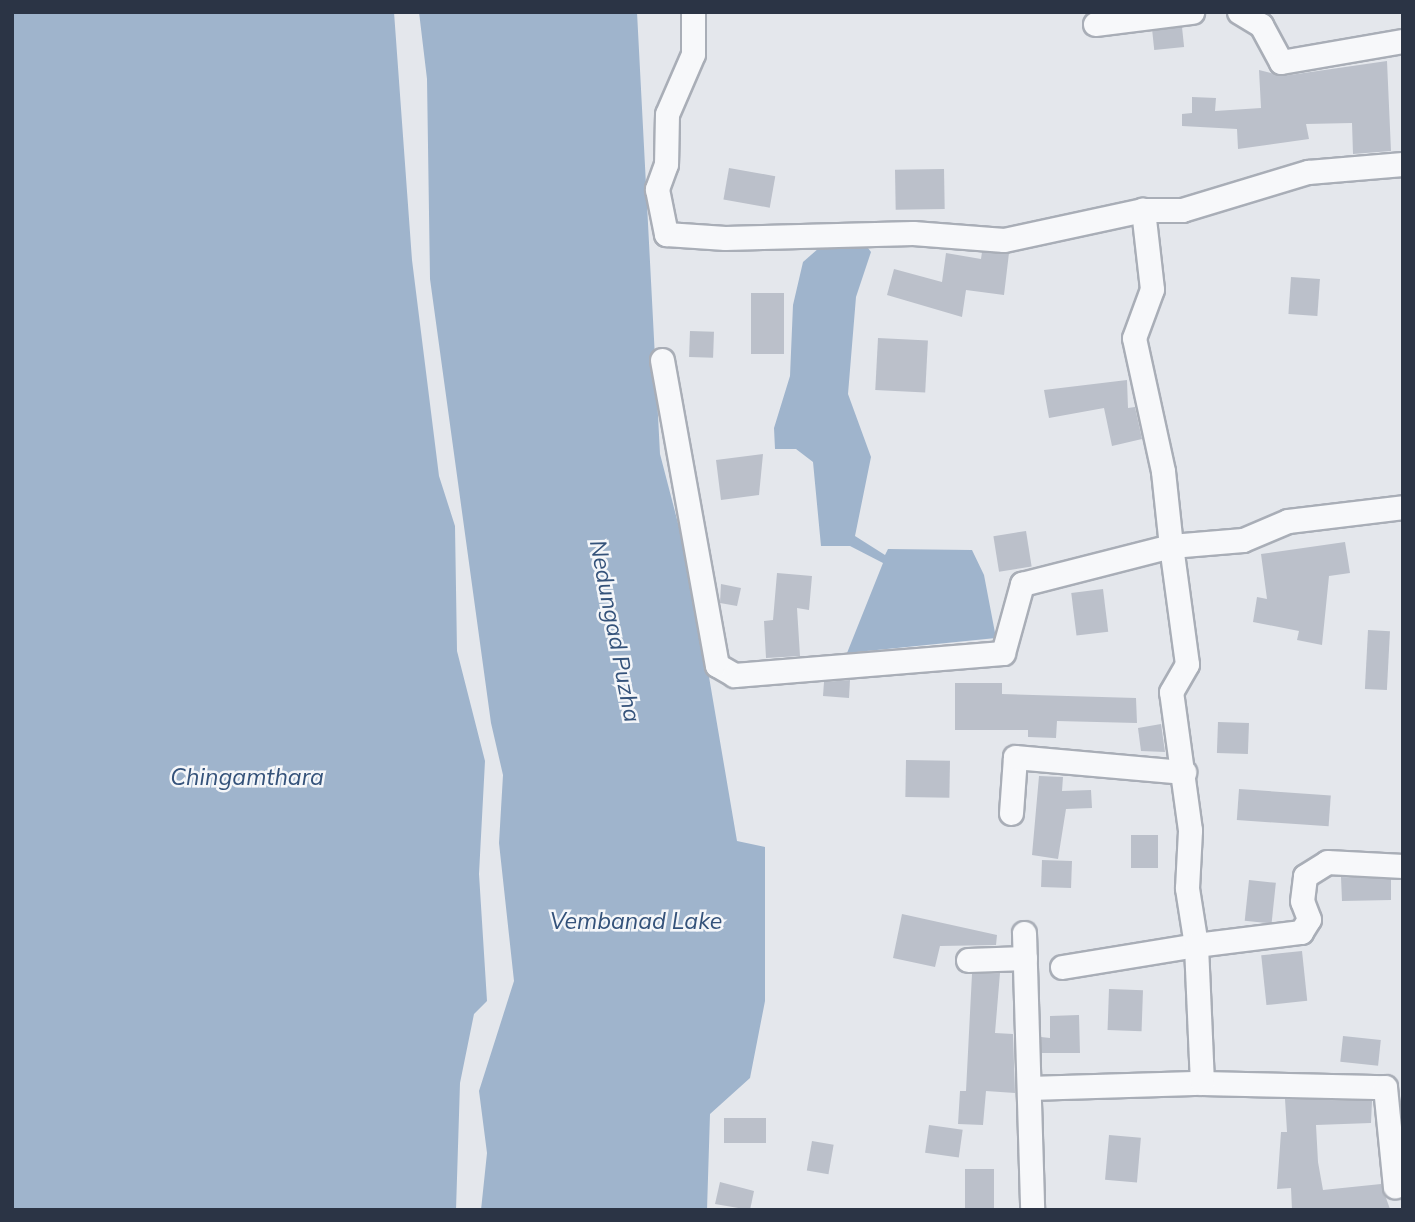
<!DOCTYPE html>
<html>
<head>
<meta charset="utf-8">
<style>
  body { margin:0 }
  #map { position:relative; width:1415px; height:1222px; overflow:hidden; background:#e4e7ec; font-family:Mulish,sans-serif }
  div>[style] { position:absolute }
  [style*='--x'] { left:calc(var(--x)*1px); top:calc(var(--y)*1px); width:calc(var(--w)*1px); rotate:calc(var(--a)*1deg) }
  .water>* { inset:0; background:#9fb4cc }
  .building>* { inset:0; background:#bbc0ca; transform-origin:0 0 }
  .roads { filter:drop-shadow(2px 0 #a9aeb7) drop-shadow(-2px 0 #a9aeb7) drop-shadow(0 2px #a9aeb7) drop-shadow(0 -2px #a9aeb7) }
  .street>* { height:23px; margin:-11.5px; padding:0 11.5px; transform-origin:11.5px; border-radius:11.5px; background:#f7f8fa }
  span { translate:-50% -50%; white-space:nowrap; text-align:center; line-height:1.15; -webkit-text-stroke:5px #f4f6f9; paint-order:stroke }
  .water-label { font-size:23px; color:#34527a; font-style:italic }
  .frame { position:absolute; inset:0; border:14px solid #2b3445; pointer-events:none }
</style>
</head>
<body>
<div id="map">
  <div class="water">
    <div style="clip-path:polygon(12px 12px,394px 12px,412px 260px,439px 476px,455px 526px,457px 651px,485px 761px,479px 874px,487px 1001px,474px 1014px,460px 1083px,456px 1210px,12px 1210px)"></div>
    <div style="clip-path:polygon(419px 12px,637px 12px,660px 454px,692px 577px,737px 841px,765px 847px,765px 1001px,750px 1078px,710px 1114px,707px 1210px,481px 1210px,487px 1153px,479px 1091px,514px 981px,499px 843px,503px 775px,491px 723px,430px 279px,427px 79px)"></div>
    <div style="clip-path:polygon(862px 240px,871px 252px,856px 297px,848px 394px,871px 457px,855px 536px,885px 555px,888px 549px,972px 550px,984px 575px,996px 638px,847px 653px,883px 563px,850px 546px,821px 546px,813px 462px,796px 449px,775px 449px,774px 428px,790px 376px,793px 305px,803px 262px,827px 241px)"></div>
  </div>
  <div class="building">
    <div style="left:1182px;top:27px;width:20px;height:30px;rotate:84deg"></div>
    <div style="clip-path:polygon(1387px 61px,1391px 151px,1353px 154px,1352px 123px,1306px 124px,1309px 139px,1238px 149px,1237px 129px,1182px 126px,1182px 114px,1192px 113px,1192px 97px,1216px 98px,1215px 111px,1261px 108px,1259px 70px,1283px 76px)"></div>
    <div style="left:729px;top:168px;width:47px;height:32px;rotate:10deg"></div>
    <div style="left:944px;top:169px;width:40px;height:49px;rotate:89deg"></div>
    <div style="clip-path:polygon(982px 252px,1009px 253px,1004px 295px,966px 290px,962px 317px,887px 295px,894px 269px,942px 282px,946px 253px,981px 259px)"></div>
    <div style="left:1291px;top:277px;width:29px;height:37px;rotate:4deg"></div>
    <div style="left:751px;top:293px;width:33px;height:61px"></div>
    <div style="left:690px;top:331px;width:24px;height:26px;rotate:2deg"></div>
    <div style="left:878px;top:338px;width:50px;height:52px;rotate:3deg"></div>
    <div style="clip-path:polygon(1127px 380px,1128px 408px,1135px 407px,1142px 439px,1112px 446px,1104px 408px,1049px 418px,1044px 390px)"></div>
    <div style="clip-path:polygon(763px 454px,759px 495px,721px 500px,716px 460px)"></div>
    <div style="left:1026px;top:531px;width:36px;height:33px;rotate:81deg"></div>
    <div style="clip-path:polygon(1345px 542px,1350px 573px,1329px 576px,1322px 645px,1297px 640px,1299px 631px,1253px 622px,1257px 597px,1267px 599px,1261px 554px)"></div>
    <div style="clip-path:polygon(777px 573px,812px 576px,809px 610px,797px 608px,800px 656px,766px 658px,764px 621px,773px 620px)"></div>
    <div style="clip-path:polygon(721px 584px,741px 588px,737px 606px,720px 603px)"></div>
    <div style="left:1103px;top:589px;width:43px;height:32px;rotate:83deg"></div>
    <div style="left:1368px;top:630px;width:22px;height:59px;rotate:3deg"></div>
    <div style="clip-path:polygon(850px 680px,849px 698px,823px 696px,824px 682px)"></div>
    <div style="clip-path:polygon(955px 683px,1002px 683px,1002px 694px,1136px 698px,1137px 723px,1057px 721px,1056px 738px,1028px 737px,1028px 730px,955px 730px)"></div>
    <div style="left:1218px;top:722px;width:31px;height:31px;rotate:2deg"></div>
    <div style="clip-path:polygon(1161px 724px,1165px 752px,1141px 751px,1138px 728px)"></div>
    <div style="left:906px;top:760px;width:44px;height:37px;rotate:1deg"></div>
    <div style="clip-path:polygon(1039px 776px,1063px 777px,1062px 791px,1091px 790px,1092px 808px,1066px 809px,1058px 859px,1032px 855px)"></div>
    <div style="left:1239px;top:789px;width:92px;height:31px;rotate:4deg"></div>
    <div style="left:1131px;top:835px;width:27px;height:33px"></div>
    <div style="left:1042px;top:860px;width:30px;height:27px;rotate:2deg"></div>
    <div style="clip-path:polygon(1341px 877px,1391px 879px,1391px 900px,1342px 901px)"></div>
    <div style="left:1249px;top:880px;width:27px;height:41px;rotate:6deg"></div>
    <div style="clip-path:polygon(902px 914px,997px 935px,996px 945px,940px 946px,935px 967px,893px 958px)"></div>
    <div style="left:1302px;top:951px;width:50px;height:41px;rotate:84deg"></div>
    <div style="clip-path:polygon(1000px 973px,995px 1033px,1013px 1034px,1015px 1093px,986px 1091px,983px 1125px,958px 1124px,960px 1091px,966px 1091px,972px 974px)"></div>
    <div style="left:1109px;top:989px;width:34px;height:41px;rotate:2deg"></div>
    <div style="clip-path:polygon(1079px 1015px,1080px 1053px,1041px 1053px,1041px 1037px,1050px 1038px,1050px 1016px)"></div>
    <div style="left:1343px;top:1036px;width:38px;height:26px;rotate:6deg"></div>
    <div style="clip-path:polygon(1285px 1099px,1372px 1101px,1371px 1123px,1316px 1125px,1318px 1162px,1323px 1190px,1381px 1184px,1390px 1209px,1292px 1210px,1291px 1188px,1277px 1189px,1281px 1132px,1287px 1132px)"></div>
    <div style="left:724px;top:1118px;width:42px;height:25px"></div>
    <div style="left:929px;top:1125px;width:34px;height:28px;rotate:8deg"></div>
    <div style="left:1109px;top:1135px;width:32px;height:45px;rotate:5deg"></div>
    <div style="left:812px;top:1141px;width:22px;height:30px;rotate:10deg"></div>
    <div style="left:965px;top:1169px;width:29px;height:40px"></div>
    <div style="clip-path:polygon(720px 1182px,754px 1191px,750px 1210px,715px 1204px)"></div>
  </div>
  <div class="roads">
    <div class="street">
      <div style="--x:693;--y:12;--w:42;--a:90"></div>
      <div style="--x:693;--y:54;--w:65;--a:113.4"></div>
      <div style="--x:667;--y:114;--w:50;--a:91.1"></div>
      <div style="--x:666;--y:164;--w:27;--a:110"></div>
      <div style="--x:657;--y:189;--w:46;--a:78.7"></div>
      <div style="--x:666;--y:234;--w:59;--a:3.9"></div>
      <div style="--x:725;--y:238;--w:188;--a:-1.5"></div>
      <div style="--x:913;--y:233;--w:91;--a:4.4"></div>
      <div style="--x:1004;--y:240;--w:142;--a:-12.2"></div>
      <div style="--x:1143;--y:210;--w:39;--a:0"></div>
      <div style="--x:1182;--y:210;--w:132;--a:-16.8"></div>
      <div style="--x:1308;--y:172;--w:95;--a:-4.8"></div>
      <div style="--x:1239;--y:12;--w:26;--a:31"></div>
      <div style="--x:1261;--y:25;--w:42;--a:61.6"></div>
      <div style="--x:1281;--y:62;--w:124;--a:-9.8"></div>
      <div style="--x:1095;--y:24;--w:98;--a:-7.1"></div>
      <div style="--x:662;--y:360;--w:310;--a:79.8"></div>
      <div style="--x:717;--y:665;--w:20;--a:30"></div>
      <div style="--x:734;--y:675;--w:270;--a:-4.7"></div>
      <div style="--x:1003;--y:653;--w:72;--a:-74.6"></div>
      <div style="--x:1022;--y:584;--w:154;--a:-14.3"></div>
      <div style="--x:1171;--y:546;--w:75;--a:-96.1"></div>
      <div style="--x:1163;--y:471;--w:136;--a:-102.3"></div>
      <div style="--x:1134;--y:338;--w:52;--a:-69.8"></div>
      <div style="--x:1152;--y:289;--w:80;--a:-96.5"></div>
      <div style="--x:1011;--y:813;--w:56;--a:-85.9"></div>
      <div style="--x:1015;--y:757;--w:170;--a:5.1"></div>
      <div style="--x:1024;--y:933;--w:277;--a:88.3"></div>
      <div style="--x:968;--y:960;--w:57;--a:-2"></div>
      <div style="--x:1062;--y:967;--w:136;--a:-9.3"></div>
      <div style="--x:1196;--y:945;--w:58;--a:-99"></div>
      <div style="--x:1187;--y:888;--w:58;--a:-87"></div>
      <div style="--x:1190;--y:830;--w:139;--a:-97.8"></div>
      <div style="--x:1171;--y:692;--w:32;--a:-60"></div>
      <div style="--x:1187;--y:664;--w:119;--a:-97.7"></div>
      <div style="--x:1171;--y:546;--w:72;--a:-4.8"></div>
      <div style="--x:1243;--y:540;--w:49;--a:-22.9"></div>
      <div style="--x:1288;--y:521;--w:116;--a:-6.9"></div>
      <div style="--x:1202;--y:1083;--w:183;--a:1.3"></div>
      <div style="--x:1385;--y:1087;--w:100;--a:84.3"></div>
      <div style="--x:1029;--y:1088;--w:173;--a:-1.7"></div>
      <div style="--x:1202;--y:1083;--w:138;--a:-92.5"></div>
      <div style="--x:1196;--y:945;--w:106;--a:-7.1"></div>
      <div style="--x:1301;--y:932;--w:15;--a:-58"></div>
      <div style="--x:1309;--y:919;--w:19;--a:-111"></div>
      <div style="--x:1302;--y:901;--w:25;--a:-83"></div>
      <div style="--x:1305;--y:876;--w:26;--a:-32"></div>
      <div style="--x:1327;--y:862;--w:76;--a:3"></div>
    </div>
  </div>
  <div class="water-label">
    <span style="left:615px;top:631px;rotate:79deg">Nedungad Puzha</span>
    <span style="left:247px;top:777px">Chingamthara</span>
    <span style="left:636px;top:921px">Vembanad Lake</span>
  </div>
  <div class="frame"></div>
</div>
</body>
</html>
